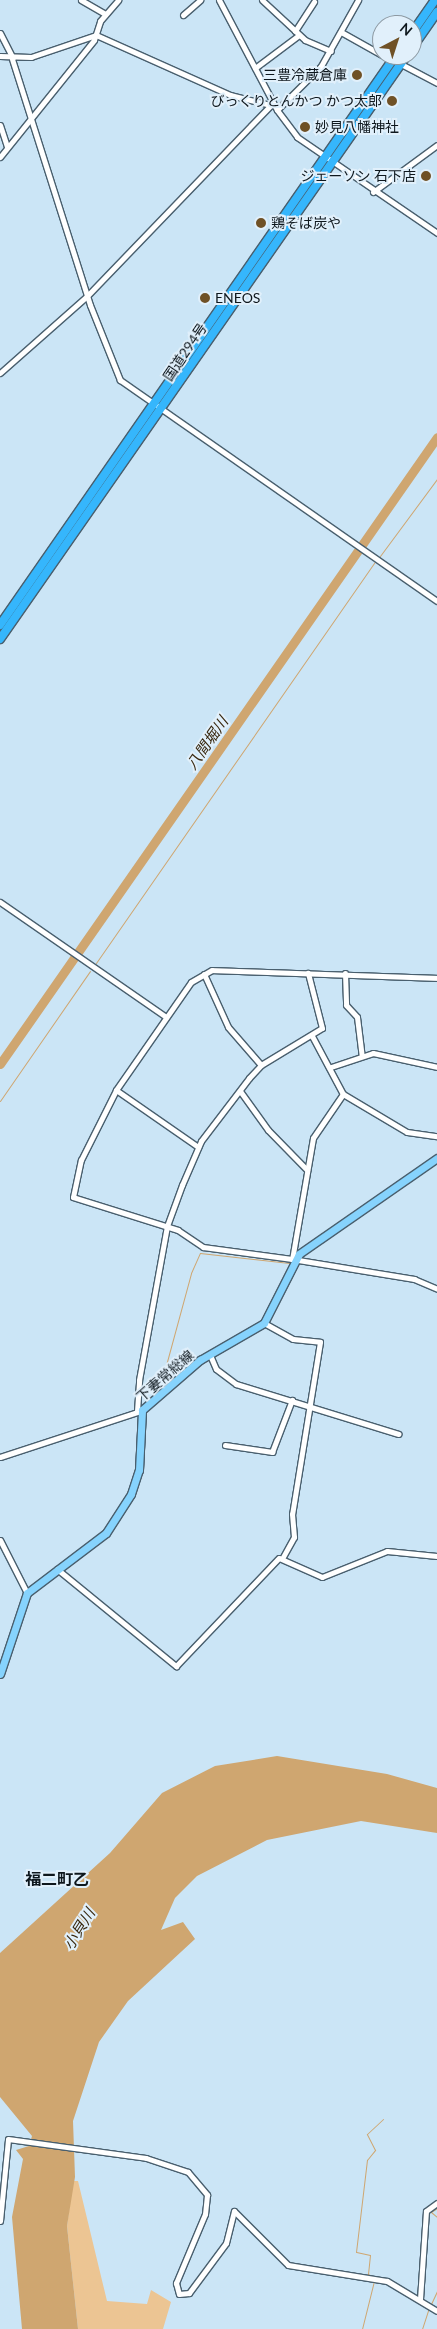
<!DOCTYPE html>
<html>
<head>
<meta charset="utf-8">
<style>
  body { margin:0 }
  #map { position:relative; width:437px; height:2329px; overflow:hidden; background:#cbe5f6; font-family:Lato,"Noto Sans JP",sans-serif }
  div>[style] { position:absolute }
  [style*='--x'] { left:calc(var(--x)*1px); top:calc(var(--y)*1px); width:calc(var(--w)*1px); rotate:calc(var(--a)*1deg) }
  .green>* { inset:0; background:#ecc593 }
  .water>* { inset:0; background:#cfa670 }
  .stream>* { height:1px; margin:-0.5px; padding:0 0.5px; transform-origin:0.5px; border-radius:0.5px; background:#cfa670 }
  .river>* { height:9px; margin:-4.5px; padding:0 4.5px; transform-origin:4.5px; border-radius:4.5px; background:#cfa670 }
  .roads { filter:drop-shadow(1px 0 #495f6e) drop-shadow(-1px 0 #495f6e) drop-shadow(0 1px #495f6e) drop-shadow(0 -1px #495f6e) }
  .minor>* { height:5px; margin:-2.5px; padding:0 2.5px; transform-origin:2.5px; border-radius:2.5px; background:#fff }
  .major>* { height:7px; margin:-3.5px; padding:0 3.5px; transform-origin:3.5px; border-radius:3.5px; background:#86d3fd }
  .highway>* { height:8px; margin:-4px; padding:0 4px; transform-origin:4px; border-radius:4px; background:#35b6fc }
  .dots>* { width:14px; height:14px; translate:-50% -50%; box-sizing:border-box; border:2px solid #e1f0fb; border-radius:50% }
  span { translate:-50% -50%; white-space:nowrap; text-align:center; line-height:1.15; -webkit-text-stroke:4px #e1f0fb; paint-order:stroke }
  .poi-label { font-size:14px; color:#0e171d }
  .right { translate:-100% -50%; text-align:right }
  .left { translate:0 -50%; text-align:left }
  .street-label { font-size:14px; color:#0e171d }
  .water-label { font-size:15px; color:#38270e; font-style:italic }
  .quarter-label { font-size:16px; color:#0e171d; font-weight:700 }
  .north { position:absolute; left:372px; top:15px; width:50px; height:50px; box-sizing:border-box; background:#e1f0fb; border:1px solid #8d99a2; border-radius:50%; rotate:40deg; font-size:14px; font-weight:700; line-height:20px; text-align:center; color:#0e171d }
  .north::after { content:''; display:block; margin:auto; width:18px; height:22px; background:#6f5126; clip-path:polygon(50% 0,100% 100%,50% 72%,0 100%) }
</style>
</head>
<body>
<div id="map">
  <div class="green">
    <div style="clip-path:polygon(73px 2181px,78px 2181px,107px 2301px,147px 2304px,151px 2290px,171px 2302px,163px 2329px,78px 2329px,67px 2226px)"></div>
  </div>
  <div class="water">
    <div style="clip-path:polygon(277px 1756px,387px 1774px,437px 1788px,437px 1833px,361px 1821px,267px 1840px,197px 1876px,175px 1898px,161px 1930px,183px 1922px,195px 1939px,128px 2001px,99px 2042px,73px 2121px,75px 2177px,67px 2226px,78px 2329px,22px 2329px,12px 2217px,23px 2159px,16px 2150px,29px 2146px,32px 2136px,0 2097px,0 1953px,110px 1853px,162px 1793px,215px 1766px)"></div>
  </div>
  <div class="stream">
    <div style="--x:351;--y:8;--w:9;--a:-63"></div>
    <div style="--x:279;--y:103;--w:56;--a:-44.3"></div>
    <div style="--x:380;--y:556;--w:96;--a:-53.5"></div>
    <div style="--x:96;--y:963;--w:489;--a:-55.2"></div>
    <div style="--x:0;--y:1101;--w:158;--a:-55.3"></div>
    <div style="--x:159;--y:1391;--w:122;--a:-74.8"></div>
    <div style="--x:191;--y:1273;--w:22;--a:-66"></div>
    <div style="--x:200;--y:1253;--w:90;--a:6.4"></div>
    <div style="--x:91;--y:1425;--w:46;--a:-19.2"></div>
    <div style="--x:0;--y:1454;--w:57;--a:-17.5"></div>
    <div style="--x:437;--y:2208;--w:7;--a:146"></div>
    <div style="--x:431;--y:2212;--w:8;--a:40"></div>
    <div style="--x:374;--y:2277;--w:7;--a:-153"></div>
    <div style="--x:368;--y:2274;--w:19;--a:-84"></div>
    <div style="--x:370;--y:2255;--w:14;--a:-168"></div>
    <div style="--x:356;--y:2252;--w:93;--a:-83.2"></div>
    <div style="--x:367;--y:2160;--w:13;--a:-51"></div>
    <div style="--x:375;--y:2150;--w:18;--a:-117"></div>
    <div style="--x:367;--y:2134;--w:22;--a:-43"></div>
    <div style="--x:431;--y:2304;--w:14;--a:-65"></div>
    <div style="--x:362;--y:2329;--w:49;--a:-76"></div>
    <div style="--x:422;--y:2329;--w:22;--a:-72"></div>
  </div>
  <div class="river">
    <div style="--x:0;--y:1064;--w:764;--a:-55.12"></div>
  </div>
  <div class="roads">
    <div class="minor">
      <div style="--x:81;--y:0;--w:28;--a:30"></div>
      <div style="--x:219;--y:0;--w:124;--a:62.2"></div>
      <div style="--x:277;--y:110;--w:34;--a:53"></div>
      <div style="--x:297;--y:137;--w:170;--a:34.4"></div>
      <div style="--x:262;--y:0;--w:59;--a:42.9"></div>
      <div style="--x:305;--y:40;--w:28;--a:23"></div>
      <div style="--x:183;--y:15;--w:23;--a:-41"></div>
      <div style="--x:295;--y:31;--w:35;--a:-57"></div>
      <div style="--x:341;--y:32;--w:47;--a:29.3"></div>
      <div style="--x:0;--y:33;--w:28;--a:63"></div>
      <div style="--x:0;--y:56;--w:31;--a:2"></div>
      <div style="--x:31;--y:57;--w:69;--a:-18.7"></div>
      <div style="--x:96;--y:35;--w:147;--a:24.1"></div>
      <div style="--x:230;--y:95;--w:41;--a:14"></div>
      <div style="--x:12;--y:59;--w:258;--a:72.4"></div>
      <div style="--x:90;--y:305;--w:81;--a:68.2"></div>
      <div style="--x:120;--y:380;--w:386;--a:34.9"></div>
      <div style="--x:401;--y:64;--w:41;--a:27.8"></div>
      <div style="--x:255;--y:68;--w:55;--a:-36.9"></div>
      <div style="--x:277;--y:110;--w:62;--a:-45"></div>
      <div style="--x:321;--y:66;--w:76;--a:-60.7"></div>
      <div style="--x:0;--y:125;--w:23;--a:72"></div>
      <div style="--x:0;--y:157;--w:150;--a:-51.2"></div>
      <div style="--x:94;--y:40;--w:20;--a:-72"></div>
      <div style="--x:100;--y:21;--w:28;--a:-49"></div>
      <div style="--x:373;--y:192;--w:79;--a:-36.3"></div>
      <div style="--x:0;--y:373;--w:116;--a:-41.5"></div>
      <div style="--x:87;--y:296;--w:268;--a:-46.1"></div>
      <div style="--x:0;--y:902;--w:202;--a:34.7"></div>
      <div style="--x:345;--y:973;--w:32;--a:88"></div>
      <div style="--x:346;--y:1005;--w:16;--a:47"></div>
      <div style="--x:357;--y:1017;--w:38;--a:83"></div>
      <div style="--x:204;--y:974;--w:58;--a:65.6"></div>
      <div style="--x:228;--y:1027;--w:50;--a:49"></div>
      <div style="--x:312;--y:1036;--w:66;--a:61.9"></div>
      <div style="--x:343;--y:1094;--w:74;--a:30.7"></div>
      <div style="--x:407;--y:1132;--w:30;--a:8"></div>
      <div style="--x:331;--y:1067;--w:44;--a:-18.4"></div>
      <div style="--x:373;--y:1053;--w:66;--a:12.3"></div>
      <div style="--x:116;--y:1090;--w:100;--a:34.8"></div>
      <div style="--x:240;--y:1091;--w:48;--a:54.3"></div>
      <div style="--x:268;--y:1130;--w:56;--a:45.7"></div>
      <div style="--x:343;--y:1094;--w:53;--a:124.3"></div>
      <div style="--x:313;--y:1138;--w:123;--a:99.8"></div>
      <div style="--x:292;--y:1259;--w:124;--a:9.3"></div>
      <div style="--x:414;--y:1279;--w:25;--a:23"></div>
      <div style="--x:292;--y:1259;--w:90;--a:-172.3"></div>
      <div style="--x:203;--y:1247;--w:30;--a:-146"></div>
      <div style="--x:178;--y:1230;--w:110;--a:-162.6"></div>
      <div style="--x:73;--y:1197;--w:38;--a:-78"></div>
      <div style="--x:81;--y:1160;--w:78;--a:-63.4"></div>
      <div style="--x:116;--y:1090;--w:131;--a:-55.2"></div>
      <div style="--x:191;--y:982;--w:24;--a:-30"></div>
      <div style="--x:212;--y:970;--w:225;--a:2"></div>
      <div style="--x:264;--y:1323;--w:33;--a:29"></div>
      <div style="--x:293;--y:1339;--w:27;--a:6"></div>
      <div style="--x:320;--y:1342;--w:174;--a:99.2"></div>
      <div style="--x:292;--y:1514;--w:23;--a:85"></div>
      <div style="--x:294;--y:1537;--w:23;--a:119"></div>
      <div style="--x:210;--y:1355;--w:15;--a:67"></div>
      <div style="--x:216;--y:1369;--w:25;--a:37"></div>
      <div style="--x:236;--y:1384;--w:170;--a:17.1"></div>
      <div style="--x:137;--y:1411;--w:31;--a:-86"></div>
      <div style="--x:139;--y:1380;--w:157;--a:-79.7"></div>
      <div style="--x:167;--y:1226;--w:44;--a:-69.9"></div>
      <div style="--x:182;--y:1185;--w:48;--a:-66.6"></div>
      <div style="--x:201;--y:1141;--w:79;--a:-52.7"></div>
      <div style="--x:249;--y:1078;--w:18;--a:-47"></div>
      <div style="--x:261;--y:1065;--w:71;--a:-31.2"></div>
      <div style="--x:322;--y:1028;--w:57;--a:-104.3"></div>
      <div style="--x:225;--y:1445;--w:48;--a:8.5"></div>
      <div style="--x:272;--y:1452;--w:56;--a:-69"></div>
      <div style="--x:0;--y:1457;--w:145;--a:-18.1"></div>
      <div style="--x:0;--y:1540;--w:59;--a:63"></div>
      <div style="--x:57;--y:1569;--w:154;--a:39.2"></div>
      <div style="--x:176;--y:1666;--w:149;--a:-46.4"></div>
      <div style="--x:279;--y:1558;--w:47;--a:23.8"></div>
      <div style="--x:322;--y:1577;--w:70;--a:-21.8"></div>
      <div style="--x:387;--y:1551;--w:50;--a:5.7"></div>
      <div style="--x:0;--y:2221;--w:82;--a:-84.4"></div>
      <div style="--x:8;--y:2139;--w:139;--a:7.8"></div>
      <div style="--x:146;--y:2158;--w:44;--a:18.4"></div>
      <div style="--x:188;--y:2172;--w:30;--a:50"></div>
      <div style="--x:207;--y:2195;--w:19;--a:96"></div>
      <div style="--x:205;--y:2214;--w:75;--a:112.8"></div>
      <div style="--x:176;--y:2283;--w:11;--a:75"></div>
      <div style="--x:179;--y:2294;--w:10;--a:-6"></div>
      <div style="--x:189;--y:2293;--w:62;--a:-53.5"></div>
      <div style="--x:226;--y:2243;--w:33;--a:-76"></div>
      <div style="--x:234;--y:2211;--w:76;--a:45"></div>
      <div style="--x:288;--y:2265;--w:100;--a:9.2"></div>
      <div style="--x:387;--y:2281;--w:58;--a:31"></div>
      <div style="--x:420;--y:2299;--w:88;--a:-86.1"></div>
      <div style="--x:426;--y:2211;--w:14;--a:-36"></div>
    </div>
    <div class="major">
      <div style="--x:0;--y:1674;--w:85;--a:-71.6"></div>
      <div style="--x:27;--y:1593;--w:99;--a:-37.2"></div>
      <div style="--x:106;--y:1533;--w:46;--a:-57.3"></div>
      <div style="--x:131;--y:1494;--w:25;--a:-72"></div>
      <div style="--x:139;--y:1470;--w:60;--a:-87.1"></div>
      <div style="--x:142;--y:1410;--w:77;--a:-40.8"></div>
      <div style="--x:200;--y:1360;--w:74;--a:-30"></div>
      <div style="--x:264;--y:1323;--w:77;--a:-63.1"></div>
      <div style="--x:299;--y:1254;--w:168;--a:-34.8"></div>
    </div>
    <div class="highway">
      <div style="--x:412;--y:33;--w:40;--a:-55.1"></div>
      <div style="--x:412;--y:48;--w:44;--a:-55.2"></div>
      <div style="--x:0;--y:625;--w:694;--a:-55.21"></div>
      <div style="--x:0;--y:639;--w:712;--a:-55.13"></div>
    </div>
  </div>
  <div class="dots">
    <div style="left:357px;top:75px;background:#6f5126"></div>
    <div style="left:392px;top:101px;background:#6f5126"></div>
    <div style="left:305px;top:127px;background:#6f5126"></div>
    <div style="left:426px;top:176px;background:#6f5126"></div>
    <div style="left:261px;top:223px;background:#6f5126"></div>
    <div style="left:205px;top:298px;background:#6f5126"></div>
  </div>
  <div class="poi-label">
    <span class="right" style="left:347px;top:75px">三豊冷蔵倉庫</span>
    <span class="right" style="left:382px;top:101px">びっくりとんかつ かつ太郎</span>
    <span class="left" style="left:315px;top:127px">妙見八幡神社</span>
    <span class="right" style="left:416px;top:176px">ジェーソン 石下店</span>
    <span class="left" style="left:271px;top:223px">鶏そば炭や</span>
    <span class="left" style="left:215px;top:298px">ENEOS</span>
  </div>
  <div class="street-label">
    <span style="left:185px;top:352px;rotate:-56deg">国道294号</span>
    <span style="left:165px;top:1376px;rotate:-41deg">下妻常総線</span>
  </div>
  <div class="water-label">
    <span style="left:207px;top:743px;rotate:-55deg">八間堀川</span>
    <span style="left:79px;top:1929px;rotate:-58deg">小貝川</span>
  </div>
  <div class="quarter-label">
    <span style="left:57px;top:1879px">福二町乙</span>
  </div>
  <div class="north">N</div>
</div>
</body>
</html>
